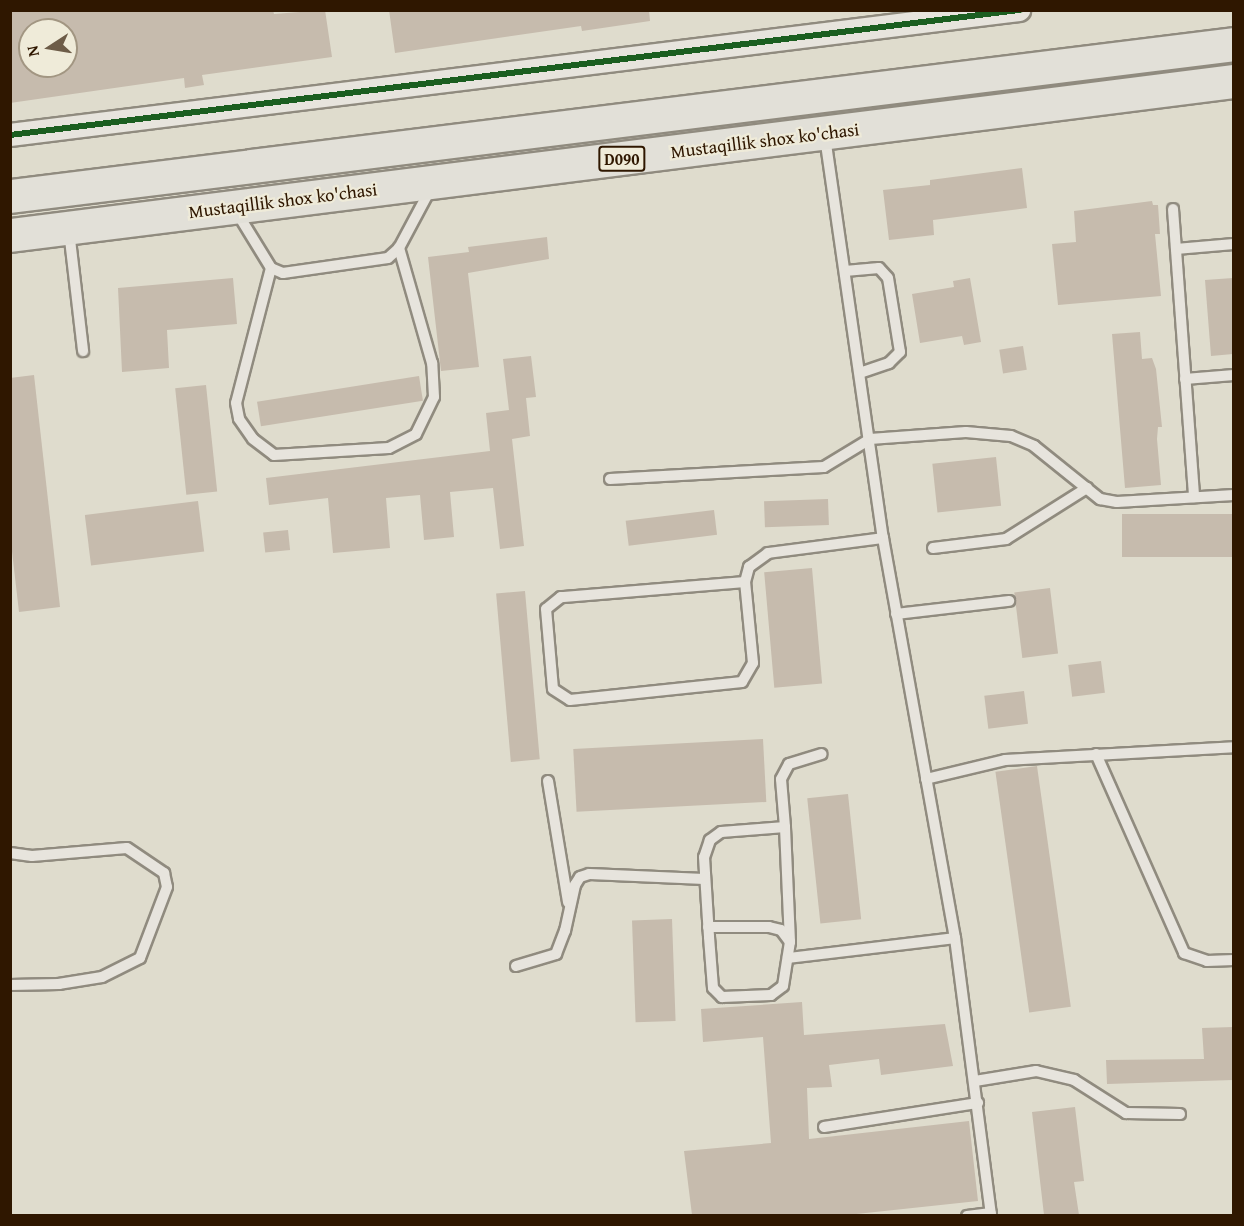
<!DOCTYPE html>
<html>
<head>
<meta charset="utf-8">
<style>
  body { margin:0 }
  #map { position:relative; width:1244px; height:1226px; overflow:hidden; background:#dfdccd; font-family:"Gentium Book Plus",serif }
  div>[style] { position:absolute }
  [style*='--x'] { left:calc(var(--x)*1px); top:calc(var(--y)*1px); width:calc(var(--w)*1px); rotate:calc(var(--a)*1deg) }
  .building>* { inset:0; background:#c6bbad; transform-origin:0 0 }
  .roads { filter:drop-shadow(2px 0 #908b7f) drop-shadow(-2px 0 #908b7f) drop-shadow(0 2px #908b7f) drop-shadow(0 -2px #908b7f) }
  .lane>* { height:10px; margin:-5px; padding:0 5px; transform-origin:5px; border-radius:5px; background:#e7e4dd }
  .street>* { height:22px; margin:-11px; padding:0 11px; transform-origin:11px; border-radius:11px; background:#e7e4dd }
  .primary>* { height:33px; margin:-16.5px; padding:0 16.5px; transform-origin:16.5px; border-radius:16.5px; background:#e2e0d8 }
  .cycleway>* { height:6px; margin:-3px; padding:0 3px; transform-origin:3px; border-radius:3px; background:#1b5e20 }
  span { translate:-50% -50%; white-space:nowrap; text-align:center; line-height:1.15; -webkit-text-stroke:4.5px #efebd9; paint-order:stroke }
  .shield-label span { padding:2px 4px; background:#efebd9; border:2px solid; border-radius:4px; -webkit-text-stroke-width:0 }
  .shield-label { font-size:16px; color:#2f1700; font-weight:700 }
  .street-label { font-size:18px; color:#2f1700 }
  .frame { position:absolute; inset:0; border:12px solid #2f1700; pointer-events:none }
  .north { position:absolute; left:18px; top:18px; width:60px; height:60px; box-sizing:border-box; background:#efebd9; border:2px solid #a29682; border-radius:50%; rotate:258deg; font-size:16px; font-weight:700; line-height:24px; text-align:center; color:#2f1700 }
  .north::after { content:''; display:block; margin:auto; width:21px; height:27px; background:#6d5c48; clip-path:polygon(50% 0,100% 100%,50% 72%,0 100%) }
</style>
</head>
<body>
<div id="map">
  <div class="building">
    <div style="clip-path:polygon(evenodd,10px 10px,273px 10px,274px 14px,325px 10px,332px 57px,202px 75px,204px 85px,185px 88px,184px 78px,10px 103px,10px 10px,30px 30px,66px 30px,66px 66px,30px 66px,30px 30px)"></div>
    <div style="clip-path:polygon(389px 10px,649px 10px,650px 21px,582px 31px,581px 26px,395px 53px)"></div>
    <div style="clip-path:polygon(1022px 168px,1027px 208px,933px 220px,934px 235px,889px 240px,883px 190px,930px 185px,930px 180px)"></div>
    <div style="clip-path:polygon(1152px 201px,1153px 205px,1158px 205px,1160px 234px,1155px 234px,1161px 296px,1058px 305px,1052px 244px,1076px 242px,1074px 211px)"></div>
    <div style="clip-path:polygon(547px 237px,549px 259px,468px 273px,479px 367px,441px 371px,428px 257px,469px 252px,468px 247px)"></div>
    <div style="clip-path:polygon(233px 278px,237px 324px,167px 330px,169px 368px,122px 372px,118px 288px)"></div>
    <div style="clip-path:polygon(970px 278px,981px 342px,964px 345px,962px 336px,920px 343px,912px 294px,954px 287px,953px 281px)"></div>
    <div style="clip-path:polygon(1233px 278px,1233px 354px,1211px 356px,1205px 280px)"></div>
    <div style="clip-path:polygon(1140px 332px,1142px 359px,1152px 358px,1156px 369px,1162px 427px,1158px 427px,1157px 439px,1161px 485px,1125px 488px,1112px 334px)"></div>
    <div style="left:1023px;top:346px;width:24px;height:24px;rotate:81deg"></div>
    <div style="clip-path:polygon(531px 356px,536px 397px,526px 398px,530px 436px,512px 439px,524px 546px,500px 549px,493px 488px,450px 492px,454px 537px,424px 540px,420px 495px,386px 498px,390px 548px,333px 553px,328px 498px,269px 505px,266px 478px,490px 451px,486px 413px,509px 410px,503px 359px)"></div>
    <div style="clip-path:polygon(34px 375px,60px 607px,19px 612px,10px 534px,10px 378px)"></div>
    <div style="left:419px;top:376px;width:25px;height:164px;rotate:81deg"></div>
    <div style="left:206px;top:385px;width:107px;height:31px;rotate:84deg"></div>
    <div style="left:996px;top:457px;width:49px;height:64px;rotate:84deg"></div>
    <div style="left:828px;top:499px;width:26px;height:64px;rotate:88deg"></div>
    <div style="left:198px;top:501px;width:51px;height:114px;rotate:83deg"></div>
    <div style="left:714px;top:510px;width:25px;height:89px;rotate:83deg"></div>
    <div style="left:1233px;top:514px;width:43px;height:111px;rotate:90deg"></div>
    <div style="left:288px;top:530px;width:20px;height:25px;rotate:84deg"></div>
    <div style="left:812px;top:568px;width:116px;height:48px;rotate:85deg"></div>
    <div style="left:1050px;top:588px;width:66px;height:36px;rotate:83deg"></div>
    <div style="left:525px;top:591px;width:169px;height:29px;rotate:85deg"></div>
    <div style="left:1101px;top:661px;width:32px;height:33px;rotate:83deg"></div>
    <div style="left:1024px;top:691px;width:33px;height:40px;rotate:83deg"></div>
    <div style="left:763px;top:739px;width:63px;height:190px;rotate:87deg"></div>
    <div style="left:1037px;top:766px;width:243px;height:42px;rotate:82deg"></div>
    <div style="left:848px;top:794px;width:126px;height:41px;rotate:84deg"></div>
    <div style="left:672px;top:919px;width:102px;height:40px;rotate:88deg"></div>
    <div style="clip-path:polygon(802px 1002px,804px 1035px,945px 1024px,953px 1066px,881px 1075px,879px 1059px,829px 1065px,832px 1087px,807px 1088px,809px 1139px,969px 1121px,978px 1201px,847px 1215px,692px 1215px,684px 1151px,771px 1143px,763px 1037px,703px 1042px,701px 1009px)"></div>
    <div style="clip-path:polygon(1233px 1027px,1233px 1080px,1107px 1084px,1106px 1060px,1204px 1059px,1202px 1028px)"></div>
    <div style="clip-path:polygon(1075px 1107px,1084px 1181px,1074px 1182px,1079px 1215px,1044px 1215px,1032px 1112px)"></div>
  </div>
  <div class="roads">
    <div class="lane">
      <div style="--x:825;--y:137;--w:405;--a:81.8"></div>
      <div style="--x:883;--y:538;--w:406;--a:79.8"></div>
      <div style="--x:955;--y:938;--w:280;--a:82.6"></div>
      <div style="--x:1173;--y:209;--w:289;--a:85.8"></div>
      <div style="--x:236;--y:211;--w:67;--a:58.4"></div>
      <div style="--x:271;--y:268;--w:13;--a:23"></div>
      <div style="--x:283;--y:273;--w:106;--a:-8.1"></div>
      <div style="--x:388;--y:258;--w:15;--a:-42"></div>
      <div style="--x:399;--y:248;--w:68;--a:-61.9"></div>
      <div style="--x:69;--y:231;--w:121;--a:83.3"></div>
      <div style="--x:1176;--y:249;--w:58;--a:-4.9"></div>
      <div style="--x:271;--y:268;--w:139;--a:104.5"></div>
      <div style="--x:236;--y:403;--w:16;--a:79"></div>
      <div style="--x:239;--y:419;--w:24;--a:55"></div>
      <div style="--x:253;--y:439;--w:26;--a:37"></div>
      <div style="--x:274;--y:455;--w:115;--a:-3.5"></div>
      <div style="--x:389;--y:448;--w:30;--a:-27"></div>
      <div style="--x:416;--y:434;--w:41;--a:-64.1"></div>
      <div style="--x:434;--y:397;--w:34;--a:-93"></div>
      <div style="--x:432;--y:363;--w:120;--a:-106"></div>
      <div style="--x:845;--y:271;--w:34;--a:-5"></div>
      <div style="--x:879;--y:268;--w:13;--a:48"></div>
      <div style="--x:888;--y:278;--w:75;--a:80.8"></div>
      <div style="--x:900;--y:352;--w:16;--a:135"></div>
      <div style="--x:889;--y:363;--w:31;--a:161"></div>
      <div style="--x:1185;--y:379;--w:49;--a:-4.7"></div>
      <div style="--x:610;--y:479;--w:214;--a:-3.2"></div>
      <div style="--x:824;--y:467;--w:54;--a:-31.3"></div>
      <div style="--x:870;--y:439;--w:96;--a:-4.2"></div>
      <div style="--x:966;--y:432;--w:45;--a:5.1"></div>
      <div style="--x:1011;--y:436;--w:25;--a:23"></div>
      <div style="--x:1034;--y:446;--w:85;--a:38.8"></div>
      <div style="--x:1100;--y:499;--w:17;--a:10"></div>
      <div style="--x:1117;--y:502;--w:117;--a:-3.4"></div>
      <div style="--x:933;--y:548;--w:74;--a:-7"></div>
      <div style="--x:1006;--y:539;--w:96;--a:-32.2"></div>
      <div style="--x:745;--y:582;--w:185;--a:175.3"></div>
      <div style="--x:561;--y:597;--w:19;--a:141"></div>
      <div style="--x:546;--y:609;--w:80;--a:85"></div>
      <div style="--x:553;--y:689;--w:20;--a:33"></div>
      <div style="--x:570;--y:700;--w:173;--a:-6"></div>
      <div style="--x:742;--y:682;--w:22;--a:-60"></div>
      <div style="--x:753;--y:663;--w:81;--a:-95.6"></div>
      <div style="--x:745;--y:582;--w:16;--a:-75"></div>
      <div style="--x:749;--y:567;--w:24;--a:-36"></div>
      <div style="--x:768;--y:553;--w:116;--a:-7.4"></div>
      <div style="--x:896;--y:614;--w:114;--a:-6.6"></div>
      <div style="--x:1096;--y:754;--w:218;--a:66.1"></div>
      <div style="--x:1184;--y:953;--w:24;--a:19"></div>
      <div style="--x:1207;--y:961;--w:27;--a:-2"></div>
      <div style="--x:926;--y:779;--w:81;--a:-13.5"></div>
      <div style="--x:1005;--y:760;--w:229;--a:-3.2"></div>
      <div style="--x:548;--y:781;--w:123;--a:80.6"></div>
      <div style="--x:785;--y:827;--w:64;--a:175.5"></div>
      <div style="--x:721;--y:832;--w:14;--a:144"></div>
      <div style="--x:710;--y:840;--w:18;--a:109"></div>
      <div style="--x:704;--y:857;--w:80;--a:86.4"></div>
      <div style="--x:709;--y:937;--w:51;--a:85.5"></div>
      <div style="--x:713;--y:988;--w:13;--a:45"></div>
      <div style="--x:722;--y:997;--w:49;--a:-2.3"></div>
      <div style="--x:771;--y:995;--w:15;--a:-37"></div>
      <div style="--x:783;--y:986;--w:45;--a:-81"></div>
      <div style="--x:790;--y:942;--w:115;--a:-92.5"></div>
      <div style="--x:785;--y:827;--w:48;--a:-94.8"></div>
      <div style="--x:781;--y:779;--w:17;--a:-62"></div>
      <div style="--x:789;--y:764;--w:34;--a:-17"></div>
      <div style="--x:10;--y:853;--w:22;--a:8"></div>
      <div style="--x:32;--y:856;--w:95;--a:-4.8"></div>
      <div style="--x:127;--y:848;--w:45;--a:34"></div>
      <div style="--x:164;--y:873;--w:14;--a:78"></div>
      <div style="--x:167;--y:887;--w:76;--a:110.8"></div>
      <div style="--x:140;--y:958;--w:42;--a:153.4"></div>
      <div style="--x:102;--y:977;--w:44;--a:170.8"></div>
      <div style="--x:59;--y:984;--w:49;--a:178.8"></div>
      <div style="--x:708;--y:927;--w:61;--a:0"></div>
      <div style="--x:769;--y:927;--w:12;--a:14"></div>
      <div style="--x:781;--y:930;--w:15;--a:53"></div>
      <div style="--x:788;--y:958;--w:168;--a:-6.8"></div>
      <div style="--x:516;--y:966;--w:42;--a:-16.7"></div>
      <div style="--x:556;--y:954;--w:25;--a:-69"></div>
      <div style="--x:565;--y:931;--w:47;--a:-77.7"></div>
      <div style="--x:575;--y:885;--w:9;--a:-58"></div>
      <div style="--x:580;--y:877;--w:9;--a:-18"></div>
      <div style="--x:589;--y:874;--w:116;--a:2.5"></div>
      <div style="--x:975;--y:1081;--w:62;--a:-9.3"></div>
      <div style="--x:1036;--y:1071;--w:39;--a:13"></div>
      <div style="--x:1074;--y:1080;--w:62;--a:32.4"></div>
      <div style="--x:1126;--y:1113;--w:54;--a:1.1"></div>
      <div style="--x:824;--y:1127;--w:156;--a:-8.9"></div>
      <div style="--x:967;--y:1216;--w:24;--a:-7"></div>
    </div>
    <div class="street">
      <div style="--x:10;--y:135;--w:1017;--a:-7.06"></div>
    </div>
    <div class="primary">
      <div style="--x:10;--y:196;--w:1233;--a:-7.08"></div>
      <div style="--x:10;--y:235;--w:1234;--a:-7.17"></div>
    </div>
  </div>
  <div class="cycleway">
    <div style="--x:10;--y:135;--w:1017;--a:-7.06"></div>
  </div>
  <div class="shield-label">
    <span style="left:622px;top:159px">D090</span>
  </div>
  <div class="street-label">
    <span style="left:765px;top:141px;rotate:-7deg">Mustaqillik shox ko'chasi</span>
    <span style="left:283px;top:201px;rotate:-7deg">Mustaqillik shox ko'chasi</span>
  </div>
  <div class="frame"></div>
  <div class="north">N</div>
</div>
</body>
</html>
